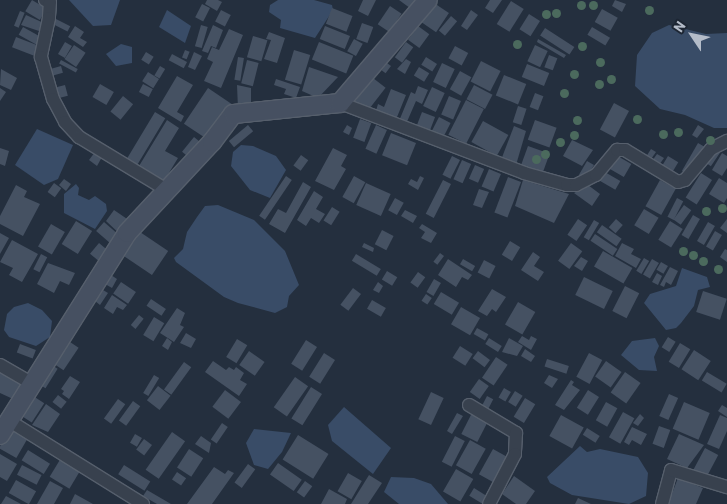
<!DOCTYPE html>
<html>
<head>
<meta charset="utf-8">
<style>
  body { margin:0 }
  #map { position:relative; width:727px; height:504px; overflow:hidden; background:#242f3e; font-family:Barlow,sans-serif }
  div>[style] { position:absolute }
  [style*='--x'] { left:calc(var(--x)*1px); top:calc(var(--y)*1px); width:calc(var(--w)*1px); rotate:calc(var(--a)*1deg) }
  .water>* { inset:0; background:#394c67 }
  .building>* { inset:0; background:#455162; transform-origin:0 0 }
  .roads { filter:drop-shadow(1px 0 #565f6c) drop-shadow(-1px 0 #565f6c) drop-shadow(0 1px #565f6c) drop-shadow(0 -1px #565f6c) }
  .street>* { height:12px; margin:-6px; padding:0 6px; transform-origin:6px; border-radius:6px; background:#38414e }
  .secondary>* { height:18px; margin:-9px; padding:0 9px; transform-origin:9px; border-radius:9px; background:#465061 }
  .trees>* { width:9px; height:9px; margin:-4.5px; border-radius:50%; background:#4b6a5d }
  span { translate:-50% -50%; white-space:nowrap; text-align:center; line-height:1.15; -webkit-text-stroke:4.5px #1d2633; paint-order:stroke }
  .north { position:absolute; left:667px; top:10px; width:50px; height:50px; -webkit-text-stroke:4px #1d2633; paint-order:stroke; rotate:304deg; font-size:14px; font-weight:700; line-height:20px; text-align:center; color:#b4bcc9 }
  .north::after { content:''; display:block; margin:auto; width:18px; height:22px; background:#b4bcc9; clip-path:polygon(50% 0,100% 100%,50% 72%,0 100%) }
</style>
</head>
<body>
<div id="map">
  <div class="water">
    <div style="clip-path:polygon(69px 0,120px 0,111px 25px,93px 26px)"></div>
    <div style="clip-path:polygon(278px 0,314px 0,332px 5px,333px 10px,315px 38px,280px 28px,281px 20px,269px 12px,270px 5px)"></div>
    <div style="clip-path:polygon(167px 10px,191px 26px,185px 43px,159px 27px)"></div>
    <div style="clip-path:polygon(669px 25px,706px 34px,727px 33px,727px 128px,714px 128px,685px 115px,660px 109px,635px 86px,637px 55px,652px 33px)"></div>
    <div style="clip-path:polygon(121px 44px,132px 47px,132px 63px,116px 66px,106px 54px)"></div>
    <div style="clip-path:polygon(37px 129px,73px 145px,58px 179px,44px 185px,15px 165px)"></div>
    <div style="clip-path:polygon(241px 145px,253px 146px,276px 156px,286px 170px,270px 198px,250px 190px,231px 166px,233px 152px)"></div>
    <div style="clip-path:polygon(76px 184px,79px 188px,78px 195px,89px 200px,95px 196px,106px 204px,107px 211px,95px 229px,64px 213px,64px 194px)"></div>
    <div style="clip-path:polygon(218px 205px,254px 220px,285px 251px,299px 285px,289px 296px,287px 307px,275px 313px,238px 303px,224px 297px,176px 262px,174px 258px,183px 249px,187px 232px,197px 217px,205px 206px)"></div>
    <div style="clip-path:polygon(682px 268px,707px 277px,710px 287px,698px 290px,694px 306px,681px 323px,676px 328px,666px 330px,644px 303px,650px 294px,676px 286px)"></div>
    <div style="clip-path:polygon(28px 303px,42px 310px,52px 321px,50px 337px,36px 346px,9px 337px,4px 330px,7px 314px,14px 307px)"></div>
    <div style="clip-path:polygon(655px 338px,659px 346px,654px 357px,657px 371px,639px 370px,621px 355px,632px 341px)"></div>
    <div style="clip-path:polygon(344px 407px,391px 448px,373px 474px,332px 441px,328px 425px)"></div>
    <div style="clip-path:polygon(254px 429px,291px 433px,282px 452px,268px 469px,254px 465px,246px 443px)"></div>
    <div style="clip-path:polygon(580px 446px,587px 452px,600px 449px,638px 457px,648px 473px,646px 496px,629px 504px,572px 495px,550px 483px,547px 477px)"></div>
    <div style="clip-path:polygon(391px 477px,414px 478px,431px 484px,448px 504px,399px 504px,384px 492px)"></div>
  </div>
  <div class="building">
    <div style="left:32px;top:0;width:17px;height:13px;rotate:31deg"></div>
    <div style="clip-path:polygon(207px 0,218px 0,222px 2px,217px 11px,205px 4px)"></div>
    <div style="clip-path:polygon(363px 0,376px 0,368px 16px,358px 11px)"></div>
    <div style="clip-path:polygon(399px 0,422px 0,414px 11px)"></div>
    <div style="clip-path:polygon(490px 0,502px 0,493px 13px,485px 8px)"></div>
    <div style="clip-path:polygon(615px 0,626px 4px,622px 12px,612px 6px)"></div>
    <div style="left:511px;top:1px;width:15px;height:27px;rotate:32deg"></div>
    <div style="left:434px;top:3px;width:18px;height:23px;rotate:34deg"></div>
    <div style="left:202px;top:4px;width:9px;height:15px;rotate:27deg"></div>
    <div style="left:390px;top:6px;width:14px;height:22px;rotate:34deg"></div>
    <div style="left:332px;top:8px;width:22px;height:17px;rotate:21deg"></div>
    <div style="left:602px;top:9px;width:18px;height:15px;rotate:29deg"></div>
    <div style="left:221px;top:10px;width:11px;height:13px;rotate:27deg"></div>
    <div style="clip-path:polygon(471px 10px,478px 15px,467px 30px,461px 26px)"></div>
    <div style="left:20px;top:11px;width:5px;height:16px;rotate:22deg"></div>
    <div style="left:529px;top:14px;width:13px;height:18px;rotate:32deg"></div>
    <div style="clip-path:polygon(26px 15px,46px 24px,42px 32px,21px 25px)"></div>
    <div style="left:451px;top:16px;width:8px;height:19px;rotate:40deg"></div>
    <div style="left:56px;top:19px;width:16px;height:6px;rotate:27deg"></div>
    <div style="left:362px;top:23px;width:12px;height:17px;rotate:20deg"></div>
    <div style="left:201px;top:25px;width:7px;height:22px;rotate:16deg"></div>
    <div style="clip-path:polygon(213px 25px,223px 30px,216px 48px,211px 46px,208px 53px,202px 51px)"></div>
    <div style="clip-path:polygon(75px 26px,84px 32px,80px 38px,87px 42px,83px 47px,68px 37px)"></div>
    <div style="left:325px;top:26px;width:27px;height:14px;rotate:22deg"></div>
    <div style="left:418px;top:26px;width:14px;height:17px;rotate:36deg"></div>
    <div style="left:23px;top:27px;width:21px;height:9px;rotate:29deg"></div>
    <div style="left:592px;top:27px;width:21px;height:9px;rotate:31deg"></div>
    <div style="left:545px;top:28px;width:35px;height:9px;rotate:33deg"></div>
    <div style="clip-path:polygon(229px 29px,243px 35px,221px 88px,204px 81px,213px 62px,207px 59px,212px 47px,219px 50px)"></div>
    <div style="clip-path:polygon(269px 32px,285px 38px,277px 63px,264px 59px,271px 40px,266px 39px)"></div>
    <div style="left:253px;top:36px;width:15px;height:22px;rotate:16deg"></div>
    <div style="left:16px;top:37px;width:25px;height:11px;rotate:21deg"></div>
    <div style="left:354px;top:39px;width:10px;height:14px;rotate:29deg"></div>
    <div style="clip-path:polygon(538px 39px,566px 55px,564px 58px,537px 42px)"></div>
    <div style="left:65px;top:42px;width:8px;height:14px;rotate:30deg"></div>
    <div style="left:319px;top:42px;width:37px;height:19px;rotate:22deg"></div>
    <div style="left:406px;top:42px;width:9px;height:19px;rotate:36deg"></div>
    <div style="left:74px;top:45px;width:14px;height:17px;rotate:34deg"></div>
    <div style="left:535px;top:45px;width:14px;height:18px;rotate:25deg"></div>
    <div style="left:455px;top:46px;width:15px;height:14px;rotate:28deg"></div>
    <div style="left:185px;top:50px;width:5px;height:8px;rotate:22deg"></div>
    <div style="left:294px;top:50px;width:17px;height:31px;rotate:17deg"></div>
    <div style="left:146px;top:52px;width:9px;height:9px;rotate:32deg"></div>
    <div style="clip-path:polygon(194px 52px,202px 56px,195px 70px,188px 67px)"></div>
    <div style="left:172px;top:54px;width:17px;height:7px;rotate:28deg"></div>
    <div style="left:549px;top:55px;width:9px;height:13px;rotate:21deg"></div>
    <div style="left:238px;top:57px;width:6px;height:23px;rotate:9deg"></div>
    <div style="left:426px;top:57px;width:13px;height:9px;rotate:32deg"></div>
    <div style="clip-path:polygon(406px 59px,411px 62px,405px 74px,397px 69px)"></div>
    <div style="left:61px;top:60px;width:19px;height:4px;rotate:28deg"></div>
    <div style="left:247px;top:60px;width:12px;height:24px;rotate:14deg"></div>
    <div style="left:481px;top:61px;width:22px;height:23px;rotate:27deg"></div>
    <div style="left:387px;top:63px;width:5px;height:9px;rotate:37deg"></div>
    <div style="left:442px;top:63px;width:14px;height:21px;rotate:25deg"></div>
    <div style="left:527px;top:64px;width:24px;height:14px;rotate:22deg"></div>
    <div style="left:61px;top:66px;width:7px;height:12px;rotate:74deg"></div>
    <div style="left:160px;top:66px;width:6px;height:11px;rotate:31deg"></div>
    <div style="clip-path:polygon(309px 67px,338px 77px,318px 98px,302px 91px)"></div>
    <div style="left:419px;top:67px;width:12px;height:10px;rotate:31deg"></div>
    <div style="clip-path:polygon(1px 69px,17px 78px,11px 90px,0 85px)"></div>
    <div style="left:460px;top:71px;width:13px;height:21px;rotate:29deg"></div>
    <div style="left:148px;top:72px;width:13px;height:11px;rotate:32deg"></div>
    <div style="left:504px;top:75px;width:24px;height:22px;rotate:22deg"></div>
    <div style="clip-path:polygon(177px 76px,193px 85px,177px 112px,184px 116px,181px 122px,158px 108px)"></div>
    <div style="left:373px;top:78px;width:16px;height:30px;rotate:38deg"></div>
    <div style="clip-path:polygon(276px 79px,300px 87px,296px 98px,284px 94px,286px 89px,274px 85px)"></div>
    <div style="left:100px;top:84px;width:16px;height:15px;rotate:30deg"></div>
    <div style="left:143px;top:84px;width:11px;height:9px;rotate:27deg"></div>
    <div style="left:65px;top:85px;width:11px;height:9px;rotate:75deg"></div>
    <div style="clip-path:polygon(237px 85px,251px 88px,251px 109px,238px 109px)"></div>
    <div style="left:474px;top:85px;width:21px;height:16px;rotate:28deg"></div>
    <div style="clip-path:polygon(418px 86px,428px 90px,422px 104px,416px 101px,406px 124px,399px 121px,411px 92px,415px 94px)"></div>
    <div style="left:432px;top:87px;width:14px;height:21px;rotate:25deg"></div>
    <div style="clip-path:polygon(0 88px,6px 92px,0 101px)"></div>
    <div style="left:208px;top:88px;width:29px;height:43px;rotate:34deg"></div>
    <div style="clip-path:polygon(391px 89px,406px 95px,395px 122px,375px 114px,378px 104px,384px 107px)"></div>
    <div style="left:535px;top:93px;width:9px;height:15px;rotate:21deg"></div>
    <div style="left:123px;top:96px;width:13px;height:20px;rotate:39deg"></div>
    <div style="left:449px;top:96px;width:13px;height:20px;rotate:23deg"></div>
    <div style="left:466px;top:100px;width:20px;height:39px;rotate:27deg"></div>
    <div style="left:614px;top:103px;width:17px;height:30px;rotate:28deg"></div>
    <div style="left:518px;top:106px;width:9px;height:17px;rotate:18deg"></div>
    <div style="left:155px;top:112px;width:12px;height:54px;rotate:31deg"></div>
    <div style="left:422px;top:112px;width:14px;height:17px;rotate:21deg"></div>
    <div style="left:439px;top:117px;width:13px;height:20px;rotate:27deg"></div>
    <div style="left:360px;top:119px;width:12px;height:20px;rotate:20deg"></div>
    <div style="clip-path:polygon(167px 120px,179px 128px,165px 151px,178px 158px,164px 181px,139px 166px)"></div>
    <div style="left:535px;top:120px;width:23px;height:21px;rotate:20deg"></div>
    <div style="left:483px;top:121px;width:29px;height:24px;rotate:29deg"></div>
    <div style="left:248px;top:125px;width:8px;height:25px;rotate:50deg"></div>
    <div style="clip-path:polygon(347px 125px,352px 128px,349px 135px,343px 132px)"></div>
    <div style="left:376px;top:125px;width:12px;height:26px;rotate:24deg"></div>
    <div style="clip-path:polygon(698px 125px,704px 129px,697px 138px,692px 135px)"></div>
    <div style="clip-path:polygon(514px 126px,526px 131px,516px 165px,501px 160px)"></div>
    <div style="left:391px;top:133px;width:27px;height:24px;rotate:22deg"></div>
    <div style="left:194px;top:137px;width:13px;height:19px;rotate:39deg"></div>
    <div style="clip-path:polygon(572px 140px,593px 150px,582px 166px,563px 156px)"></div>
    <div style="left:698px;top:143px;width:8px;height:32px;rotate:30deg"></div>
    <div style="left:528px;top:146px;width:23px;height:21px;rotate:20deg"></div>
    <div style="clip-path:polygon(0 148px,9px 151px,5px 166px,0 164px)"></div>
    <div style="clip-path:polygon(333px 148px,347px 155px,341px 166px,346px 169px,334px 190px,315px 181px)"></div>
    <div style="clip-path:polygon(651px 149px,656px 152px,649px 162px,644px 160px)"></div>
    <div style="left:714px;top:149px;width:7px;height:16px;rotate:34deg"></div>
    <div style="clip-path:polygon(95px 152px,102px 157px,97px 166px,89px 160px)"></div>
    <div style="clip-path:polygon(722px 153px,727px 156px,727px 168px,722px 176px,712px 170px)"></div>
    <div style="left:614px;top:154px;width:20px;height:15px;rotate:30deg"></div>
    <div style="clip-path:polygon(657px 154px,664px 158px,659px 165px,652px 161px)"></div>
    <div style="left:301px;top:155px;width:9px;height:13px;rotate:36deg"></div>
    <div style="left:452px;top:156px;width:9px;height:21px;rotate:27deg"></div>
    <div style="left:668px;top:156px;width:12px;height:14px;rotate:31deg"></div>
    <div style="left:462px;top:160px;width:10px;height:21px;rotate:24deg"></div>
    <div style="left:587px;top:161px;width:8px;height:16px;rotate:30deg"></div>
    <div style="left:475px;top:165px;width:10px;height:15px;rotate:24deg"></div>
    <div style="left:489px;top:169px;width:13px;height:19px;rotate:23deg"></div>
    <div style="left:603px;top:171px;width:20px;height:10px;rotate:30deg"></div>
    <div style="left:701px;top:173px;width:13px;height:29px;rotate:32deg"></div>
    <div style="left:286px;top:176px;width:7px;height:48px;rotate:34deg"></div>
    <div style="left:354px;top:176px;width:13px;height:24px;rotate:29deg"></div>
    <div style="clip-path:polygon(420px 176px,424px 178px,418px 190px,408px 184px,411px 179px,417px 182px)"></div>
    <div style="left:508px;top:177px;width:14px;height:38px;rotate:21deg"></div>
    <div style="clip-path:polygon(719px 178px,727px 183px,727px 198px,724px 203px,709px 194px)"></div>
    <div style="clip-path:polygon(64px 179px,71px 184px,66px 191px,59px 185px)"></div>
    <div style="left:443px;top:180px;width:9px;height:38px;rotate:27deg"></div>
    <div style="clip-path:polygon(523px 180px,569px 194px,554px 223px,515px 206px)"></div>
    <div style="left:660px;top:180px;width:18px;height:30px;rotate:29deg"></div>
    <div style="clip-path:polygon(303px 182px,311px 187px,285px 233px,269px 224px,278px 209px,286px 213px)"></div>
    <div style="left:54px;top:183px;width:9px;height:11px;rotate:36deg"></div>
    <div style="left:366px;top:183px;width:27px;height:24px;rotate:24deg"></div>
    <div style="clip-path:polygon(16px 185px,27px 191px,24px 197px,40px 204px,23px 236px,0 224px,0 216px)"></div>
    <div style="clip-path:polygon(588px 185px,600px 194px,592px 206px,574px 193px)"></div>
    <div style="clip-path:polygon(479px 189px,489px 192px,482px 208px,473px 205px)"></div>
    <div style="clip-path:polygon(314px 191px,323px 197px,316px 209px,325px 214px,319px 223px,311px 218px,306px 226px,297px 220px)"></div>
    <div style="left:395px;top:198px;width:10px;height:14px;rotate:29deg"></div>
    <div style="left:677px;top:198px;width:7px;height:21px;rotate:27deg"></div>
    <div style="left:684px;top:205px;width:9px;height:18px;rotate:36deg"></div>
    <div style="left:332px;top:207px;width:9px;height:16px;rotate:32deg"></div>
    <div style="left:644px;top:209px;width:17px;height:19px;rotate:31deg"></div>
    <div style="clip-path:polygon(114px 210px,133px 223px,123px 237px,106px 221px)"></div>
    <div style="clip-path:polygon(405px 210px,417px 216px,413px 223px,401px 216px)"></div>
    <div style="left:693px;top:215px;width:8px;height:23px;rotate:30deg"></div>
    <div style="left:578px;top:219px;width:11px;height:19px;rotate:34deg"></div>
    <div style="left:616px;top:219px;width:9px;height:11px;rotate:41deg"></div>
    <div style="clip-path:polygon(727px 219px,727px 233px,720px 228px)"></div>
    <div style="left:594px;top:220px;width:6px;height:20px;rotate:31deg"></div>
    <div style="left:76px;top:221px;width:19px;height:27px;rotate:32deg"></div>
    <div style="left:670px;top:221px;width:15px;height:22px;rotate:32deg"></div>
    <div style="left:104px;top:222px;width:18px;height:12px;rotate:41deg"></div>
    <div style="left:708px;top:222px;width:8px;height:22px;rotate:30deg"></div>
    <div style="left:51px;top:224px;width:16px;height:26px;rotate:30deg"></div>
    <div style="clip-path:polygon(422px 224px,437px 233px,431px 243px,421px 238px,425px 232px,419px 228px)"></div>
    <div style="left:602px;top:225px;width:24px;height:9px;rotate:35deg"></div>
    <div style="left:382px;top:230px;width:13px;height:16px;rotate:27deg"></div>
    <div style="left:715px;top:231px;width:8px;height:18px;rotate:30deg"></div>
    <div style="left:140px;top:232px;width:34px;height:29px;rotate:34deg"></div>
    <div style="clip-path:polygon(0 233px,9px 238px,0 254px)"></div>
    <div style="left:595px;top:234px;width:27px;height:8px;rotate:34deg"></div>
    <div style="clip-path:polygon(12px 240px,38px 254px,22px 282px,9px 275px,13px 268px,0 262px)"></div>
    <div style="left:510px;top:241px;width:12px;height:16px;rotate:31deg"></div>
    <div style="left:99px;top:243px;width:16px;height:14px;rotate:40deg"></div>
    <div style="clip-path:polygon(364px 243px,374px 248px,373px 252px,362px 247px)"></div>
    <div style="left:571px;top:243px;width:14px;height:22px;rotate:36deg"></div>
    <div style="clip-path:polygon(622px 243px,634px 249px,631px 254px,641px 259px,636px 268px,615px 256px)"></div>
    <div style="clip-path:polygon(725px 249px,727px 250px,727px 262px,720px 257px)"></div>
    <div style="left:603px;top:251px;width:34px;height:18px;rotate:30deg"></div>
    <div style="clip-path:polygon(533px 252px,540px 257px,534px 266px,544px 272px,538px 281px,521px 270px)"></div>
    <div style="left:440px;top:253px;width:5px;height:11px;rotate:37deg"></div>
    <div style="left:41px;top:254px;width:7px;height:17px;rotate:27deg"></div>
    <div style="left:356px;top:254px;width:29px;height:8px;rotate:31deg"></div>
    <div style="clip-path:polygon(581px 257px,588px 261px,582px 271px,574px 266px)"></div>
    <div style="left:644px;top:258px;width:6px;height:15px;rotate:31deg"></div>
    <div style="clip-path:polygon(448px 259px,472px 275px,468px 280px,462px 277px,456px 287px,438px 275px)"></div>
    <div style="left:463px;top:259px;width:14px;height:6px;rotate:30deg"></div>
    <div style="left:652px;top:259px;width:8px;height:18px;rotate:30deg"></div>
    <div style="left:484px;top:260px;width:13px;height:14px;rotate:27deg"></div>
    <div style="left:661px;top:262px;width:8px;height:9px;rotate:30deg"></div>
    <div style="clip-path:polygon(48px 263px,75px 273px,69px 285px,60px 281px,54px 293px,37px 284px)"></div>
    <div style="clip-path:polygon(670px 267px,678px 271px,671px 285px,666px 282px,664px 287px,660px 285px)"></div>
    <div style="left:387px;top:271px;width:12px;height:10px;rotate:31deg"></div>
    <div style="left:418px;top:272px;width:9px;height:13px;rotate:36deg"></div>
    <div style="clip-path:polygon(657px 273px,662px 276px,658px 285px,652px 282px)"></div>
    <div style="clip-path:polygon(111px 275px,117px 279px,112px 288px,105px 284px)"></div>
    <div style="left:584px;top:277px;width:32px;height:20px;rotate:26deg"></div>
    <div style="left:434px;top:279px;width:8px;height:15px;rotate:30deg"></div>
    <div style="left:121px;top:282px;width:18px;height:14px;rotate:34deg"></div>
    <div style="clip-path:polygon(378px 282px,383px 286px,379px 293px,373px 290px)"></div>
    <div style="left:625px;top:286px;width:16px;height:28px;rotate:27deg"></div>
    <div style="left:353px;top:288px;width:10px;height:21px;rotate:37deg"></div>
    <div style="clip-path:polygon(492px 289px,506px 297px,496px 312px,492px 309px,487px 316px,478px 311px)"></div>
    <div style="clip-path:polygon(103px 290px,108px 293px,100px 305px,95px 301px)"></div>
    <div style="left:703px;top:291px;width:25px;height:22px;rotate:18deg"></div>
    <div style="left:441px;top:292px;width:21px;height:14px;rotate:31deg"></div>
    <div style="left:426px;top:294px;width:7px;height:8px;rotate:34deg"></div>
    <div style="clip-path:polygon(112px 295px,127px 305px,123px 310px,117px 307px,113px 314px,104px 308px)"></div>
    <div style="left:151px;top:299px;width:18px;height:8px;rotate:34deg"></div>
    <div style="left:372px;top:300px;width:16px;height:10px;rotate:30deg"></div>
    <div style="left:518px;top:302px;width:20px;height:26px;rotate:30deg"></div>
    <div style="left:461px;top:307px;width:22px;height:20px;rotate:30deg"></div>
    <div style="clip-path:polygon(177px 308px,185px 313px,180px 325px,184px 327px,174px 342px,160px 333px)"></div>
    <div style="left:139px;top:315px;width:6px;height:13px;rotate:39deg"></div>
    <div style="left:154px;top:317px;width:12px;height:21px;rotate:31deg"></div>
    <div style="left:477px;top:328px;width:13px;height:7px;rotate:29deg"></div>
    <div style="clip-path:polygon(186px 333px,196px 339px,191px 348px,180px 343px)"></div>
    <div style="clip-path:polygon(522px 336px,529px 340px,531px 336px,537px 339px,531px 350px,518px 342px)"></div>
    <div style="left:668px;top:337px;width:9px;height:12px;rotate:32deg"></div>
    <div style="clip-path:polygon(167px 338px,172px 342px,168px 350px,162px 346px)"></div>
    <div style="left:489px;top:338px;width:15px;height:7px;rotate:32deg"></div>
    <div style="clip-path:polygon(509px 338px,523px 346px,517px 356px,502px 352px)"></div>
    <div style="left:237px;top:339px;width:12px;height:21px;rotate:31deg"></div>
    <div style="left:67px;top:340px;width:14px;height:27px;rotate:34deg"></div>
    <div style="left:306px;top:340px;width:13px;height:28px;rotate:32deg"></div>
    <div style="left:680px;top:343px;width:12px;height:22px;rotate:31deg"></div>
    <div style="left:20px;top:344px;width:17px;height:9px;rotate:21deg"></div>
    <div style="left:460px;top:346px;width:15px;height:14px;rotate:32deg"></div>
    <div style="clip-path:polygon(525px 349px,535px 356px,531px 362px,521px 356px)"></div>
    <div style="left:694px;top:350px;width:20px;height:23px;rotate:33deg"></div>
    <div style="left:249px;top:351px;width:19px;height:17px;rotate:35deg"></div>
    <div style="left:478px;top:351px;width:15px;height:9px;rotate:37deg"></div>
    <div style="left:324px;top:353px;width:13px;height:28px;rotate:32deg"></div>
    <div style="left:589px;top:353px;width:15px;height:27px;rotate:28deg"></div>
    <div style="left:496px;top:357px;width:14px;height:25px;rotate:34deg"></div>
    <div style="left:547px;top:359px;width:23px;height:8px;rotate:18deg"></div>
    <div style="clip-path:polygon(213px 361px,226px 370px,229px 367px,234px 370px,236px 367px,244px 373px,240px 380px,247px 384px,239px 396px,205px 372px)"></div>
    <div style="left:606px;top:361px;width:19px;height:19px;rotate:35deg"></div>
    <div style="left:184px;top:362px;width:9px;height:34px;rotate:36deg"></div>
    <div style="left:50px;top:364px;width:9px;height:23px;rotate:32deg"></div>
    <div style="clip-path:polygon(0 368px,23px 379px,13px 399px,0 393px)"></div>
    <div style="left:625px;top:372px;width:19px;height:25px;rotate:35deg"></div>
    <div style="left:707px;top:372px;width:23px;height:10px;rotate:31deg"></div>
    <div style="left:154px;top:375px;width:6px;height:21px;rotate:31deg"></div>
    <div style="clip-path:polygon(549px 375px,558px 379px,552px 388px,544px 383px)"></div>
    <div style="clip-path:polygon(70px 376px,80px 382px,69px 399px,62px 394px,64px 391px,61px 389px)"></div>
    <div style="left:295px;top:377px;width:16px;height:37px;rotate:35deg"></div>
    <div style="left:479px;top:379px;width:12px;height:16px;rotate:35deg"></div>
    <div style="clip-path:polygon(571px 380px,574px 382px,572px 385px,580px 390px,564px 410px,555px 405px)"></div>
    <div style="left:158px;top:386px;width:16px;height:18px;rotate:38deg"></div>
    <div style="left:311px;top:387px;width:13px;height:37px;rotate:32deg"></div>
    <div style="left:504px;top:388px;width:8px;height:11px;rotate:30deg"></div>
    <div style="left:225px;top:390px;width:20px;height:21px;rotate:37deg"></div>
    <div style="left:588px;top:390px;width:13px;height:21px;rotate:32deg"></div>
    <div style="left:515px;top:391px;width:9px;height:13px;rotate:32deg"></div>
    <div style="left:431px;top:392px;width:14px;height:30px;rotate:25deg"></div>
    <div style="left:30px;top:394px;width:17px;height:23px;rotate:33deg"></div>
    <div style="left:669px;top:394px;width:10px;height:24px;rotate:24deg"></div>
    <div style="left:58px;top:395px;width:11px;height:9px;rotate:38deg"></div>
    <div style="left:487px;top:396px;width:7px;height:13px;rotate:27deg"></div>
    <div style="left:525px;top:398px;width:12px;height:22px;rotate:31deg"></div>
    <div style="left:118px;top:399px;width:9px;height:24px;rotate:36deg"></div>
    <div style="left:133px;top:401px;width:9px;height:24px;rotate:36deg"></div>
    <div style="left:606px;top:402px;width:13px;height:21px;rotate:29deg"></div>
    <div style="left:684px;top:402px;width:28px;height:29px;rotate:23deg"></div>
    <div style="clip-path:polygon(46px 404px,60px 414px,48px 432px,32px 425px)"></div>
    <div style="clip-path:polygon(722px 405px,727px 408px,727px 417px,718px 411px)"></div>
    <div style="left:474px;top:409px;width:18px;height:28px;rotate:27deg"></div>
    <div style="left:623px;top:412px;width:13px;height:29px;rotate:29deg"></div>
    <div style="clip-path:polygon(457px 413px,463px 416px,452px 434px,447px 431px)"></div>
    <div style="clip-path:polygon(640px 414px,644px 418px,638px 426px,633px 423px)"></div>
    <div style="left:561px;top:415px;width:26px;height:24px;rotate:29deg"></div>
    <div style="clip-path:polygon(720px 415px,727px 418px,727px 431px,719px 449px,707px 444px)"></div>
    <div style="left:222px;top:423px;width:7px;height:20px;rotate:34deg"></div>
    <div style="left:659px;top:426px;width:12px;height:19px;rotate:20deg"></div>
    <div style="clip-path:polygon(632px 427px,647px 434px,641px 445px,632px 440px,629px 445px,624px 442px)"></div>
    <div style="left:587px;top:428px;width:15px;height:8px;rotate:32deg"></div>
    <div style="left:10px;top:429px;width:20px;height:22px;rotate:30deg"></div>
    <div style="left:172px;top:432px;width:16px;height:46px;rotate:35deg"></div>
    <div style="left:135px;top:434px;width:8px;height:10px;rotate:30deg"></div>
    <div style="clip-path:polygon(679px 434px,704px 445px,687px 468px,667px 459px)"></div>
    <div style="left:298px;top:435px;width:36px;height:29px;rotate:32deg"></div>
    <div style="clip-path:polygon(201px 436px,211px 443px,209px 453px,195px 444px)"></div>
    <div style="left:455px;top:436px;width:11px;height:29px;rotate:27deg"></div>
    <div style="left:144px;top:439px;width:10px;height:13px;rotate:37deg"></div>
    <div style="left:470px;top:440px;width:18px;height:29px;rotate:29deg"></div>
    <div style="left:705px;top:448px;width:15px;height:27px;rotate:28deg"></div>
    <div style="left:189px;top:449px;width:17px;height:22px;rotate:33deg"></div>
    <div style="left:493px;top:449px;width:18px;height:29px;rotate:29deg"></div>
    <div style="left:28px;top:450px;width:26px;height:12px;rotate:32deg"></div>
    <div style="clip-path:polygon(0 454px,17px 464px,7px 481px,0 477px)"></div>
    <div style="left:61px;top:458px;width:23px;height:22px;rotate:31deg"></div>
    <div style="left:278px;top:463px;width:29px;height:14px;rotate:35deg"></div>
    <div style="left:248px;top:464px;width:9px;height:23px;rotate:36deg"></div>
    <div style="left:22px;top:465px;width:22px;height:11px;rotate:27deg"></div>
    <div style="left:124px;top:465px;width:31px;height:11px;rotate:32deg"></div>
    <div style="clip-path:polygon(214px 467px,225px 474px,228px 470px,234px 473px,212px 504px,187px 504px)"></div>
    <div style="left:456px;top:469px;width:20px;height:26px;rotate:30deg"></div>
    <div style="left:177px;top:472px;width:11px;height:9px;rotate:34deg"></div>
    <div style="left:348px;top:473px;width:16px;height:21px;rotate:30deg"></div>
    <div style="clip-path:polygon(369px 475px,382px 483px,368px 504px,351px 504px)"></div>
    <div style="clip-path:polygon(514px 476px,535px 491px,526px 504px,516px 504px,502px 494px)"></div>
    <div style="clip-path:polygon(678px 478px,703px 488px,696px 504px,668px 504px)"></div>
    <div style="left:16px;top:480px;width:23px;height:15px;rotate:29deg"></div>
    <div style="clip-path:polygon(50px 481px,63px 488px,54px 504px,37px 504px)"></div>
    <div style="left:305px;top:481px;width:9px;height:14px;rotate:36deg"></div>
    <div style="left:474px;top:488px;width:15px;height:9px;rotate:32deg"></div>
    <div style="clip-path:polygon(329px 489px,347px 499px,345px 504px,321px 504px)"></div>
    <div style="clip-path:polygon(147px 490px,171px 504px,157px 504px,143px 496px)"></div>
    <div style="clip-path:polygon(75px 494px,93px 504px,70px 504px)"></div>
    <div style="clip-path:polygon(6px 496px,21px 504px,1px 504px)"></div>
    <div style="clip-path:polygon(578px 498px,591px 504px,575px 504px)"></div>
  </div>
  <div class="roads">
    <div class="street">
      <div style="--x:45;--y:0;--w:5;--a:22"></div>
      <div style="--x:50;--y:2;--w:16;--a:94"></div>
      <div style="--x:49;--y:18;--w:40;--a:102"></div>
      <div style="--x:41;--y:57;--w:44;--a:74.1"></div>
      <div style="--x:53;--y:99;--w:26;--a:62"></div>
      <div style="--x:65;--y:122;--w:21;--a:47"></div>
      <div style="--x:79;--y:137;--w:103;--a:31.1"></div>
      <div style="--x:340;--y:103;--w:197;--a:20.8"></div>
      <div style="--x:524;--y:173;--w:45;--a:15.6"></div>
      <div style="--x:567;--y:185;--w:9;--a:0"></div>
      <div style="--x:576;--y:185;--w:22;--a:-27"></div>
      <div style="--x:596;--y:175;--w:33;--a:-50"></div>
      <div style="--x:617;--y:150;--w:8;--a:0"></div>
      <div style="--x:625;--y:150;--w:62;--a:31.1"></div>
      <div style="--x:678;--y:182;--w:7;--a:-16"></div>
      <div style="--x:685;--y:180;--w:40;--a:-50"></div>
      <div style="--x:711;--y:149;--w:18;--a:-27"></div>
      <div style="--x:0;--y:365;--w:34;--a:30"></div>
      <div style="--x:469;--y:405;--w:55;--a:30.8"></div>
      <div style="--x:516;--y:433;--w:21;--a:93"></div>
      <div style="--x:515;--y:454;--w:56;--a:117.5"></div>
      <div style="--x:8;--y:420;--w:159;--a:31.9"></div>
      <div style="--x:662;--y:504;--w:35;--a:-75"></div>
      <div style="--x:671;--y:470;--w:59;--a:16.9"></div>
    </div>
    <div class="secondary">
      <div style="--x:0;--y:435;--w:239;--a:-57.8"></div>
      <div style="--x:127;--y:233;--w:125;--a:-47"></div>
      <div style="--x:212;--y:142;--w:35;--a:-53"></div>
      <div style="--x:233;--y:114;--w:108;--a:-5.9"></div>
      <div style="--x:340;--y:103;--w:135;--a:-49.5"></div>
    </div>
  </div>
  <div class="trees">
    <div style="left:581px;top:5px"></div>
    <div style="left:593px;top:5px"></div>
    <div style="left:649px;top:10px"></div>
    <div style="left:556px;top:13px"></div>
    <div style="left:546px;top:14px"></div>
    <div style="left:517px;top:44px"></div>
    <div style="left:582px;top:46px"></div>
    <div style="left:600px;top:62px"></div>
    <div style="left:574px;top:74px"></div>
    <div style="left:611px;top:79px"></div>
    <div style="left:599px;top:84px"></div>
    <div style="left:564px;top:93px"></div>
    <div style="left:637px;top:119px"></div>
    <div style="left:577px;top:120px"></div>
    <div style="left:678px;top:132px"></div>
    <div style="left:663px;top:134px"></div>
    <div style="left:574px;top:135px"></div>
    <div style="left:710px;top:140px"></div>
    <div style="left:560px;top:142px"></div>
    <div style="left:545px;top:154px"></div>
    <div style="left:536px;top:159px"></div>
    <div style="left:722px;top:208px"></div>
    <div style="left:706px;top:211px"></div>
    <div style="left:683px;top:251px"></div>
    <div style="left:693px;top:255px"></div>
    <div style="left:703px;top:261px"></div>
    <div style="left:718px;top:269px"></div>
  </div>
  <div class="north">N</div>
</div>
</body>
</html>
